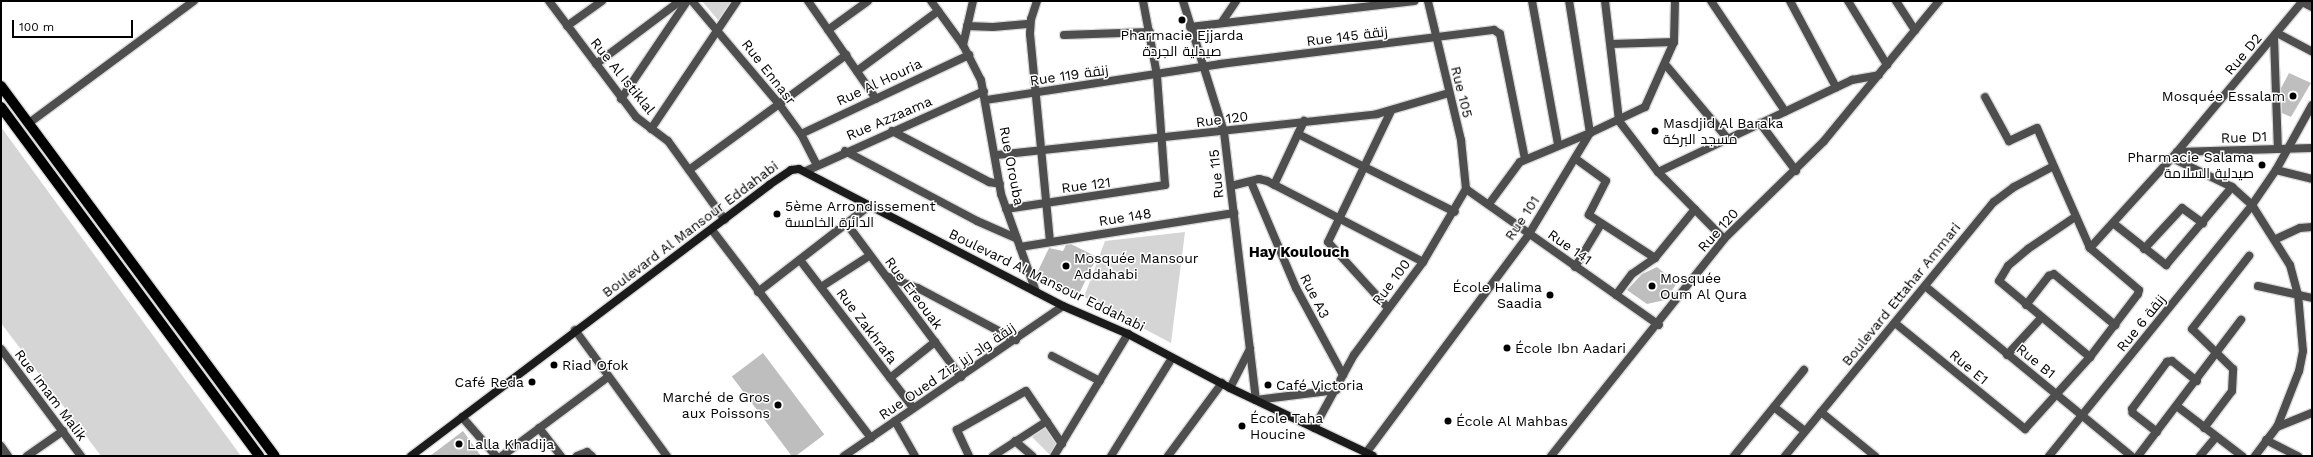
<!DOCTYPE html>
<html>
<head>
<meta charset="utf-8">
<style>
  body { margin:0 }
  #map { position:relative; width:2313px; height:457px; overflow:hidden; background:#fff; font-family:"Work Sans",Cairo,sans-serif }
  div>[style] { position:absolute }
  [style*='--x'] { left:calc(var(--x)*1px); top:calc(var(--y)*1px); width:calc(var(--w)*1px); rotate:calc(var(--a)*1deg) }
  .green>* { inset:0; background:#d5d5d5 }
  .building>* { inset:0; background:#bebebe; transform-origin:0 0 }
  .roads { filter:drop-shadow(1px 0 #dbdbdb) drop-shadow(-1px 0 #dbdbdb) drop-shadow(0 1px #dbdbdb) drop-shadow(0 -1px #dbdbdb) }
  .minor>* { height:8px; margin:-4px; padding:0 4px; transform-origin:4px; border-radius:4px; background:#4e4e4e }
  .tertiary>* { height:8px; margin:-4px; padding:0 4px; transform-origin:4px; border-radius:4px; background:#4e4e4e }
  .secondary>* { height:8px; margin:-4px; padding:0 4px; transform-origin:4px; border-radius:4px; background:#1b1b1b }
  .primary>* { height:10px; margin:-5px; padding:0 5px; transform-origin:5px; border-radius:5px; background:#000 }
  .dots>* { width:11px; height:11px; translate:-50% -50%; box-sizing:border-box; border:2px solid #fff; border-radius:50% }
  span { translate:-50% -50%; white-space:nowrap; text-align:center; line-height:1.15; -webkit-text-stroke:3px #fff; paint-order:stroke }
  .poi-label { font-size:14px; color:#000 }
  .right { translate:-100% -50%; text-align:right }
  .left { translate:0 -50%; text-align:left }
  .street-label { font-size:14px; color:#000 }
  .neighbourhood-label { font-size:15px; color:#000; font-weight:700 }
  .frame { position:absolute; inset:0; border:2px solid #000; pointer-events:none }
  .scale { position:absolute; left:12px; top:20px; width:121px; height:18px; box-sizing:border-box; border:2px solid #000; border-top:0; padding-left:5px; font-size:12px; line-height:14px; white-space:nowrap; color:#000; -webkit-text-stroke:3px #fff; paint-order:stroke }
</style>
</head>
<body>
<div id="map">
  <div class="green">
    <div style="clip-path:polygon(702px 1px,731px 1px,718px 20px)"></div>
    <div style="clip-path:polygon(1px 127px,241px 456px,101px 456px,1px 323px)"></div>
    <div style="clip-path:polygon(1185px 232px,1171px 343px,1084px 297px,1105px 241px)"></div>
    <div style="clip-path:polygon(1049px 425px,1058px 442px,1049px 454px,1032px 437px)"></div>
  </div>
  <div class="building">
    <div style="clip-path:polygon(2289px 73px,2311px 83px,2291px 117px,2282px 113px,2281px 88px)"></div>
    <div style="clip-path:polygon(1071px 244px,1097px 257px,1078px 296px,1036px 275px,1049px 248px,1063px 251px,1066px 245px)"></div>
    <div style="clip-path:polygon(1657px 267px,1677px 283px,1665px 300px,1647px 304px,1627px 290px,1642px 274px)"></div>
    <div style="left:763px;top:353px;width:102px;height:39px;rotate:53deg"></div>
    <div style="clip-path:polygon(463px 431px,481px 456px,430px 456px)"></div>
  </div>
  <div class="roads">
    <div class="minor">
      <div style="--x:692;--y:1;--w:135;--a:49.8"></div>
      <div style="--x:779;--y:104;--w:37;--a:54"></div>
      <div style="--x:801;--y:134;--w:35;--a:63"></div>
      <div style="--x:808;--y:1;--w:119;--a:55.2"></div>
      <div style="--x:931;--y:1;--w:54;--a:54"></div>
      <div style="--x:963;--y:45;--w:39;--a:63"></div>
      <div style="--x:981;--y:80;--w:116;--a:80"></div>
      <div style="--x:1001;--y:194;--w:104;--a:70.3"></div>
      <div style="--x:1037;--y:1;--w:19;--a:108"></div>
      <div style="--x:1031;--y:19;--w:15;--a:94"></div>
      <div style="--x:1030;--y:34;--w:209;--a:84.5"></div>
      <div style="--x:1532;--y:1;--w:145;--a:79.7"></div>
      <div style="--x:1605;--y:1;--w:121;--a:83.3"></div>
      <div style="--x:1619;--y:121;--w:64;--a:52.6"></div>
      <div style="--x:1658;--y:172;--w:94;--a:45.4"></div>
      <div style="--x:1711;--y:1;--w:133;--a:56.1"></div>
      <div style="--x:1790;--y:1;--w:98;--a:61.9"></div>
      <div style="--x:1848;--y:1;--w:75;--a:58.6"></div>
      <div style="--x:1896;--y:1;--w:35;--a:57"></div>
      <div style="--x:2302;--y:2;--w:11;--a:27"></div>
      <div style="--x:1222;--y:22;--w:25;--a:-56"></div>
      <div style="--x:567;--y:26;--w:43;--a:-35.5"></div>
      <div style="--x:967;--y:26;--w:26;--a:2"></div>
      <div style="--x:993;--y:27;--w:37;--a:-5"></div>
      <div style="--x:1190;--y:27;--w:226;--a:-6.6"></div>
      <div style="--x:828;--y:30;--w:49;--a:-35.9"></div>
      <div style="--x:2277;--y:33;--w:40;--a:28"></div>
      <div style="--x:1064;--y:35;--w:86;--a:-2"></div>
      <div style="--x:2274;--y:37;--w:112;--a:88"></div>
      <div style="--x:1611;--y:44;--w:63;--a:-1.8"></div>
      <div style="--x:963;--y:45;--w:45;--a:-77.2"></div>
      <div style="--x:596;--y:64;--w:105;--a:-36.9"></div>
      <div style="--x:1665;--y:64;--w:97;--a:50"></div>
      <div style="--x:857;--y:71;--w:101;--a:-36.5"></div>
      <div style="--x:621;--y:99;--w:118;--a:-56"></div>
      <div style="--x:986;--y:100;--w:237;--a:-8.7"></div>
      <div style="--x:1220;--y:64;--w:276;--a:-7.1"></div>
      <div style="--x:1494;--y:30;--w:7;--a:34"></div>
      <div style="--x:1500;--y:34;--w:127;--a:78.7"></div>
      <div style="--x:1760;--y:123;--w:60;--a:53.1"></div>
      <div style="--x:651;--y:129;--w:154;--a:-56.1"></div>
      <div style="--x:892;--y:131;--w:110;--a:27.7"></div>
      <div style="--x:989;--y:182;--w:11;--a:10"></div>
      <div style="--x:801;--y:134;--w:186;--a:-25.2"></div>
      <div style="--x:1298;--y:134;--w:175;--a:26.4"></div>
      <div style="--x:845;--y:151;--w:149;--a:27.9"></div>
      <div style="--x:977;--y:221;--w:43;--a:23.6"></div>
      <div style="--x:2177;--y:152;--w:135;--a:-1.7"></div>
      <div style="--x:996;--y:155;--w:383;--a:-6.1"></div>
      <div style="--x:1377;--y:114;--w:75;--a:-16.3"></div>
      <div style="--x:2172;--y:158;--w:67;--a:25.8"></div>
      <div style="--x:2232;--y:187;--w:27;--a:42"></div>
      <div style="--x:2252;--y:205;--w:71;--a:57.7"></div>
      <div style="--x:2290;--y:265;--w:30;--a:75"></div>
      <div style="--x:2298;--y:294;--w:57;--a:85"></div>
      <div style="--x:2303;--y:351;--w:20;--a:101"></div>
      <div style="--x:2299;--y:371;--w:60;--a:111.4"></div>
      <div style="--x:1576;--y:159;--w:37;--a:36"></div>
      <div style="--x:1606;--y:181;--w:38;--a:117"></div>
      <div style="--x:1589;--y:215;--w:79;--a:33.1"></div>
      <div style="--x:689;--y:170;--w:195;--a:-36.2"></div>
      <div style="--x:2276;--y:170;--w:37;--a:14"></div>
      <div style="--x:806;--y:171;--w:195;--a:-24.2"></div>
      <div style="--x:1658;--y:172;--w:215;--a:-25.4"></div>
      <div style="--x:1852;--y:80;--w:27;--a:-10"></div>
      <div style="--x:1251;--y:182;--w:115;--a:67"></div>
      <div style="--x:1296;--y:288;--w:99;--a:61.6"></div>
      <div style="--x:1274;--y:185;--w:71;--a:-64.9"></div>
      <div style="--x:1231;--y:186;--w:29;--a:-14"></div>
      <div style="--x:1259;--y:179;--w:8;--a:14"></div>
      <div style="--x:1267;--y:181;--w:176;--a:27.4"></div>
      <div style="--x:1466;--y:189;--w:236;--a:35.2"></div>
      <div style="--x:1489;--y:204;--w:52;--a:-53.6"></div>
      <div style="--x:1520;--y:162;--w:76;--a:-22.5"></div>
      <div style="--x:1590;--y:133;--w:134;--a:-99"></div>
      <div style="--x:1006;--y:209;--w:161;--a:-8.6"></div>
      <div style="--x:1165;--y:185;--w:110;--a:-94.2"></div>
      <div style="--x:1157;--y:75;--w:75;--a:-100.7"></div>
      <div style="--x:2075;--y:217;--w:57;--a:145.8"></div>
      <div style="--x:2028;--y:249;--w:26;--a:140"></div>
      <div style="--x:2008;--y:266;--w:17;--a:121"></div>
      <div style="--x:1999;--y:281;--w:119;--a:39.9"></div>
      <div style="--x:2113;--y:223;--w:68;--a:38.4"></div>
      <div style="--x:2166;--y:265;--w:102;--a:-49.8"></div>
      <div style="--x:847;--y:224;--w:191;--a:53.3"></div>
      <div style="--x:712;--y:230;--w:262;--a:52.6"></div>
      <div style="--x:2276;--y:239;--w:26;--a:-25"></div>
      <div style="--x:2300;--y:228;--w:12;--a:-5"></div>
      <div style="--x:1020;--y:247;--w:217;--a:-9"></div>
      <div style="--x:2090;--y:248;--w:130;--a:-47.8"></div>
      <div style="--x:2177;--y:152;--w:197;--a:-50.2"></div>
      <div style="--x:2144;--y:249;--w:56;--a:-47.2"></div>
      <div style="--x:2182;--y:208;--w:26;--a:36"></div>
      <div style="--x:800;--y:260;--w:186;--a:52.6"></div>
      <div style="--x:1575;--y:267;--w:50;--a:-58.8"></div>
      <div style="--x:886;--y:276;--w:34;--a:21"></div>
      <div style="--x:918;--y:288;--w:111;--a:28"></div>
      <div style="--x:1925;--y:286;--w:267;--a:39.5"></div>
      <div style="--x:2258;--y:286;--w:55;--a:12.5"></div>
      <div style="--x:821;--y:287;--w:57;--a:-32.9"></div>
      <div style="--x:758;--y:292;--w:142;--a:-37.8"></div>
      <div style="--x:1616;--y:295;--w:26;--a:-53"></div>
      <div style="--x:1632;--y:274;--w:28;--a:-35"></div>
      <div style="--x:1655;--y:258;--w:63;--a:-50.8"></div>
      <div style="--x:2026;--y:305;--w:37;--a:-52"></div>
      <div style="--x:2049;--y:276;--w:5;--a:-22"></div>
      <div style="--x:2054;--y:274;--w:80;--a:39.9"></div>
      <div style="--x:1388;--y:308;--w:89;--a:-132.3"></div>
      <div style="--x:1328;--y:242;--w:145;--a:-64.3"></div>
      <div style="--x:1895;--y:323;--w:168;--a:39.2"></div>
      <div style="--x:2025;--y:429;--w:97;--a:-47.9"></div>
      <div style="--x:2090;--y:357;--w:79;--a:-52.7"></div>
      <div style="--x:2138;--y:294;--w:4;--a:-76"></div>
      <div style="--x:2139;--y:290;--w:65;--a:-139.4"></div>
      <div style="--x:2090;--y:248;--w:131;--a:-113.8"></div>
      <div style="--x:2037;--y:128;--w:31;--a:155"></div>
      <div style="--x:2009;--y:141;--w:50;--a:-118.6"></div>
      <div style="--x:575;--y:330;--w:156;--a:53.9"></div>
      <div style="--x:1;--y:349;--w:134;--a:53.2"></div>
      <div style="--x:2007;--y:355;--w:50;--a:-47.4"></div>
      <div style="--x:1052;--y:356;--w:54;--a:27.5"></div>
      <div style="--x:890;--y:378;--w:58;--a:-38.7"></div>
      <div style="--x:1256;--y:400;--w:81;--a:-7.1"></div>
      <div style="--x:1774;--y:407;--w:39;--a:38"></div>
      <div style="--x:2178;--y:407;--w:81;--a:37.4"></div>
      <div style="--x:1821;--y:412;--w:70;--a:39.2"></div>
      <div style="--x:462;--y:417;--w:52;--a:48.9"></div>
      <div style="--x:895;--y:421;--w:40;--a:60.3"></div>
      <div style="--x:539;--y:428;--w:36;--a:52"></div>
      <div style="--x:1314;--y:428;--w:83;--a:-61.3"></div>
      <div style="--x:1354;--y:355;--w:116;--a:-53.4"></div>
      <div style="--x:1423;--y:262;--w:85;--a:-59.5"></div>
      <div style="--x:1466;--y:189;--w:49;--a:-95.8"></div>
      <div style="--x:1461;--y:140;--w:143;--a:-103.4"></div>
      <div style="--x:2204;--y:428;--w:46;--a:-52.9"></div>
      <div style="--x:2232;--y:391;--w:22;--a:-87"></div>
      <div style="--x:2233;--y:369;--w:57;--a:-135.7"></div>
      <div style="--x:2192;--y:329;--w:93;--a:-52"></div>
      <div style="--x:2157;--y:432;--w:31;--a:-142"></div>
      <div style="--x:2133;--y:413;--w:4;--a:-104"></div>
      <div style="--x:2132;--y:409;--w:59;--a:-53.3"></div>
      <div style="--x:2167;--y:362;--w:5;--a:-11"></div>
      <div style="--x:2172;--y:361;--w:32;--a:39"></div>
      <div style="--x:2266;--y:440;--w:36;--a:27"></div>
      <div style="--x:1015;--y:441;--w:23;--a:41"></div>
      <div style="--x:1;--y:446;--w:12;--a:55"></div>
      <div style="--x:1366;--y:453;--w:273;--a:-53.3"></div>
      <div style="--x:1529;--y:234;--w:118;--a:-58.9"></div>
      <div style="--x:1590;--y:133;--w:61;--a:-25.3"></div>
      <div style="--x:1645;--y:107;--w:71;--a:-66"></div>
      <div style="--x:1674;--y:42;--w:41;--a:-88.6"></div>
      <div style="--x:27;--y:456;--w:44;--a:-34.8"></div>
      <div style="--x:502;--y:456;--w:132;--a:-36.7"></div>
      <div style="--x:577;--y:456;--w:11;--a:-22"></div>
      <div style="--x:587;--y:452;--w:6;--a:39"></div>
      <div style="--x:844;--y:456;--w:265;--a:-34.4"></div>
      <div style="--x:969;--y:456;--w:29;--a:-115"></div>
      <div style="--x:957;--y:430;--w:79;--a:-29.5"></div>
      <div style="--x:1026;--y:391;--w:64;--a:55.8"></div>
      <div style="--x:993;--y:456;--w:64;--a:-32.9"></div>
      <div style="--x:1054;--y:456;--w:143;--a:-58.8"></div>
      <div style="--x:1111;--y:456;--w:115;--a:-58.1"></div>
      <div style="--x:1168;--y:456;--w:91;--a:-53.5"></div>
      <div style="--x:1734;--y:456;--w:111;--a:-50.9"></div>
      <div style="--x:1785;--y:456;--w:329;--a:-50.6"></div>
      <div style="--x:1994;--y:202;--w:25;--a:-37"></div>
      <div style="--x:2014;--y:187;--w:43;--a:-27.8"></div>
      <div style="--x:2138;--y:456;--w:171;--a:-52.9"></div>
      <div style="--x:2200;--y:456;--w:25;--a:-50"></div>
      <div style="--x:2255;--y:456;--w:36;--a:-53"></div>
      <div style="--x:2277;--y:427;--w:38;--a:-22"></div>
    </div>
    <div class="tertiary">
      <div style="--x:549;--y:1;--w:145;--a:53.1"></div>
      <div style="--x:636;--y:117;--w:40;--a:37"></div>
      <div style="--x:668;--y:141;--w:97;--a:54.2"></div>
      <div style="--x:1183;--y:1;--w:137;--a:72.6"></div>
      <div style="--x:1224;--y:132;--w:270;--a:83.2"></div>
      <div style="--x:29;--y:123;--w:205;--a:-36.5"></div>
      <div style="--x:1230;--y:388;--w:44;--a:-62.9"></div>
      <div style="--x:1551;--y:456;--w:278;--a:-51.4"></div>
      <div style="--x:1724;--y:239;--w:140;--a:-44.4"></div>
      <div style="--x:1824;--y:141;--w:181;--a:-50.6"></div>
      <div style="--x:2049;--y:456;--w:323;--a:-51"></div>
      <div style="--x:2252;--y:205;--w:42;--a:-55.6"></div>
      <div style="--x:2276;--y:170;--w:74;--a:-61"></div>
    </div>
    <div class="secondary">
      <div style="--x:411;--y:456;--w:449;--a:-37.1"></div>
      <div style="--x:769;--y:185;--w:27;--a:-34"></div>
      <div style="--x:791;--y:170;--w:8;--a:-7"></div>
      <div style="--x:799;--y:169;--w:297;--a:27.4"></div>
      <div style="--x:1063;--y:306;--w:71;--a:23.3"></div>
      <div style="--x:1128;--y:334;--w:115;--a:27.9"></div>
      <div style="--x:1230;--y:388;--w:158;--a:25.4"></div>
    </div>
    <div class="primary">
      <div style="--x:1;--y:86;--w:460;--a:53.5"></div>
      <div style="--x:1;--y:107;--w:434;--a:53.5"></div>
    </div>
  </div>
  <div class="dots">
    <div style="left:1182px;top:20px;background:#000"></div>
    <div style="left:2293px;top:96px;background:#000"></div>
    <div style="left:1655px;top:131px;background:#000"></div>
    <div style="left:2262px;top:165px;background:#000"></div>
    <div style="left:777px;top:214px;background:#000"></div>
    <div style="left:1066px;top:266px;background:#000"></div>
    <div style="left:1652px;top:286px;background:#000"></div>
    <div style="left:1550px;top:295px;background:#000"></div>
    <div style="left:1507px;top:348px;background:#000"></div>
    <div style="left:554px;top:365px;background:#000"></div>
    <div style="left:532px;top:382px;background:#000"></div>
    <div style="left:1268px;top:385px;background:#000"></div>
    <div style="left:778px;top:405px;background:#000"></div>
    <div style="left:1448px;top:421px;background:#000"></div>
    <div style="left:1242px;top:426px;background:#000"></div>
    <div style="left:459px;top:444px;background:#000"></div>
  </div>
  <div class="poi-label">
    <span style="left:1182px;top:43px">Pharmacie Ejjarda<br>صيدلية الجردة</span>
    <span class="right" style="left:2285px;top:96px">Mosquée Essalam</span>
    <span class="left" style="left:1663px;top:131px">Masdjid Al Baraka<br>مسجد البركة</span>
    <span class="right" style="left:2254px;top:165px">Pharmacie Salama<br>صيدلية السلامة</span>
    <span class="left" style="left:785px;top:214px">5ème Arrondissement<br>الدائرة الخامسة</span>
    <span class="left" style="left:1074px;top:266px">Mosquée Mansour<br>Addahabi</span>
    <span class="left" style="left:1660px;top:286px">Mosquée<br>Oum Al Qura</span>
    <span class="right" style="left:1542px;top:295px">École Halima<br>Saadia</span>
    <span class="left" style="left:1515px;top:348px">École Ibn Aadari</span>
    <span class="left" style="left:562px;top:365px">Riad Ofok</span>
    <span class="right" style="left:524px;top:382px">Café Reda</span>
    <span class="left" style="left:1276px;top:385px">Café Victoria</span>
    <span class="right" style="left:770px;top:405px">Marché de Gros<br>aux Poissons</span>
    <span class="left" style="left:1250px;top:426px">École Taha<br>Houcine</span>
    <span class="left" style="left:1456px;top:421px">École Al Mahbas</span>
    <span class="left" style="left:467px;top:444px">Lalla Khadija</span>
  </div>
  <div class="street-label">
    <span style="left:1347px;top:36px;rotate:-7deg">Rue 145 زنقة</span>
    <span style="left:2243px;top:54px;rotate:-50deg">Rue D2</span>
    <span style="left:769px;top:72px;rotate:52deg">Rue Ennasr</span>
    <span style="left:1069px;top:75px;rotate:-8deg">Rue 119 زنقة</span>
    <span style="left:623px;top:76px;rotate:51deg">Rue Al Istiklal</span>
    <span style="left:879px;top:82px;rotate:-25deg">Rue Al Houria</span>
    <span style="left:1462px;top:92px;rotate:76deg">Rue 105</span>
    <span style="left:889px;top:118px;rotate:-23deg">Rue Azzaama</span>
    <span style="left:1222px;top:119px;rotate:-7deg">Rue 120</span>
    <span style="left:2244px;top:137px;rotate:-2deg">Rue D1</span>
    <span style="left:1012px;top:166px;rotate:79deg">Rue Orouba</span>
    <span style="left:1216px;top:174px;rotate:-96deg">Rue 115</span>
    <span style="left:1086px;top:185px;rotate:-7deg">Rue 121</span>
    <span style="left:1125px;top:217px;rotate:-9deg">Rue 148</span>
    <span style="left:1522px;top:218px;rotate:-56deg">Rue 101</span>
    <span style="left:690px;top:229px;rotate:-37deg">Boulevard Al Mansour Eddahabi</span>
    <span style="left:1718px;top:230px;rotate:-48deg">Rue 120</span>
    <span style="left:1570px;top:247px;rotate:35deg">Rue 141</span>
    <span style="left:1047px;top:280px;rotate:26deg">Boulevard Al Mansour Eddahabi</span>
    <span style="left:1391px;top:282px;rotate:-53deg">Rue 100</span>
    <span style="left:914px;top:293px;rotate:53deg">Rue Ereouak</span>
    <span style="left:1901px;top:294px;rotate:-51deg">Boulevard Ettahar Ammari</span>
    <span style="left:1315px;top:296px;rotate:63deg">Rue A3</span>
    <span style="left:2141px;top:323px;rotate:-51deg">Rue 6 زنقة</span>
    <span style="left:867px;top:326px;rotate:53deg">Rue Zakhrafa</span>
    <span style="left:2036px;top:361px;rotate:39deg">Rue B1</span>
    <span style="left:1969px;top:367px;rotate:40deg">Rue E1</span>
    <span style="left:947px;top:371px;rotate:-34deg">Rue Oued Ziz زنقة واد زيز</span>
    <span style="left:51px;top:395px;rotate:53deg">Rue Imam Malik</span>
  </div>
  <div class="neighbourhood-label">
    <span style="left:1299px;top:253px">Hay Koulouch</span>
  </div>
  <div class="frame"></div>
  <div class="scale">100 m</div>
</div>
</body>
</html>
